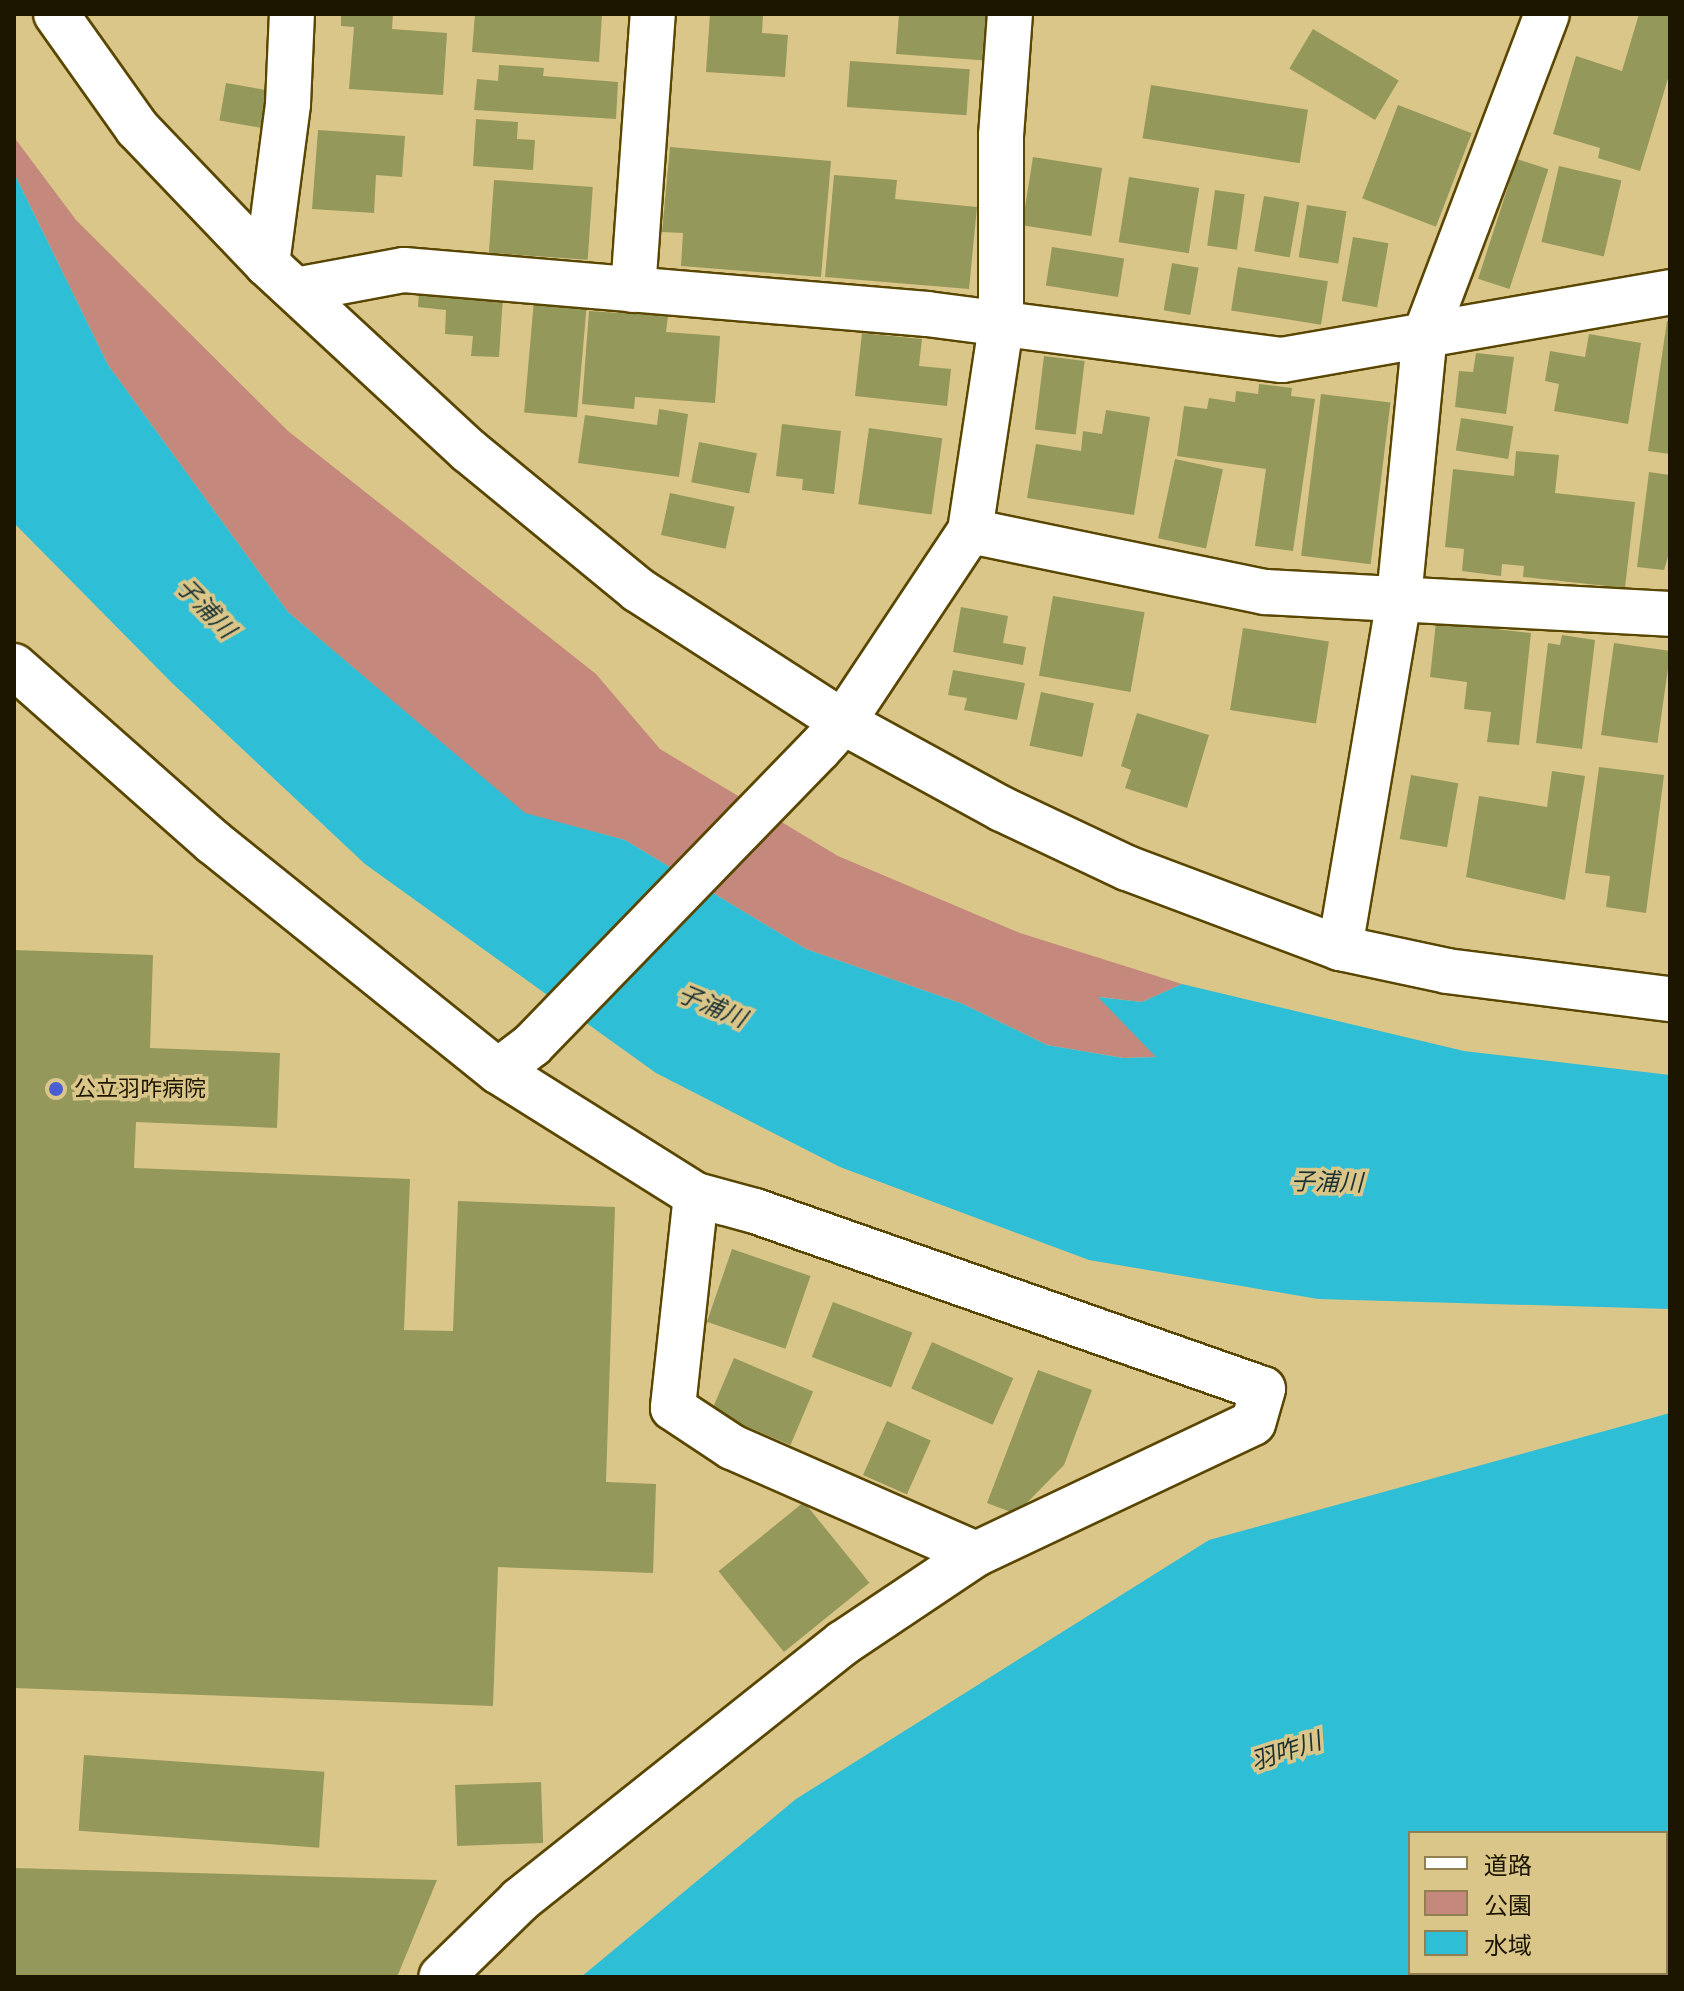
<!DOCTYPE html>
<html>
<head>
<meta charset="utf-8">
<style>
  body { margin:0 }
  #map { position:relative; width:1684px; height:1991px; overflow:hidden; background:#dbc689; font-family:Mulish,"Noto Sans JP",sans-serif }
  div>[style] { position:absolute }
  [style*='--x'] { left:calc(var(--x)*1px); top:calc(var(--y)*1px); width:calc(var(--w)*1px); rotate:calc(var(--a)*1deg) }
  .green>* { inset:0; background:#c5887c }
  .water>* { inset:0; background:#2ebed5 }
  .building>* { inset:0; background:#94985b; transform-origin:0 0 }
  .roads { filter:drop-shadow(2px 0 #594600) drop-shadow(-2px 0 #594600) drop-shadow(0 2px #594600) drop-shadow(0 -2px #594600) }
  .minor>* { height:44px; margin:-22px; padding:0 22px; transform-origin:22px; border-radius:22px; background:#fff }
  .dots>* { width:22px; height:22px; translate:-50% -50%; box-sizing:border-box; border:4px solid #dbc689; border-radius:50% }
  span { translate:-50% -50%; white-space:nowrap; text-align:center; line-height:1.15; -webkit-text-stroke:7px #dbc689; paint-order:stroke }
  .poi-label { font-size:22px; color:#1c1500 }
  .left { translate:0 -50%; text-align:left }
  .water-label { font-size:24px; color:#1a3135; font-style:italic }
  .frame { position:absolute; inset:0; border:16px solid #1c1500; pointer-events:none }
  .legend { position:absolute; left:1408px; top:1831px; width:260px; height:144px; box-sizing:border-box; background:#dbc689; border:2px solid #8f7f52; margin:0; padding:10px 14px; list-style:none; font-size:24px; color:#1c1500 }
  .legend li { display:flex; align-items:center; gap:16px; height:40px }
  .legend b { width:40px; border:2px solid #8f7f52 }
</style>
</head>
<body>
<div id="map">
  <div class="green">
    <div style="clip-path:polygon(14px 137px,76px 220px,288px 431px,596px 674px,660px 749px,838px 856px,1020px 933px,1182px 984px,1142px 1002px,1099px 997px,1157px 1057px,1123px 1058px,1047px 1045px,963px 1004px,806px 949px,625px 840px,525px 814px,288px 612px,108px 365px,14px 173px)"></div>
  </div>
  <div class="water">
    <div style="clip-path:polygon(14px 173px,108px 365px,288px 612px,525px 813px,625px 840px,806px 949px,963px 1004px,1047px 1045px,1123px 1058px,1156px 1057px,1098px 997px,1142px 1002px,1182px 984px,1464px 1051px,1670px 1075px,1670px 1309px,1318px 1299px,1089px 1260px,840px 1167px,656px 1073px,365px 864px,172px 683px,14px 523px)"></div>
    <div style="clip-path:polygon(1670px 1413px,1670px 1923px,1666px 1924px,1666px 1833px,1410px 1833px,1410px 1973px,1476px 1973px,1467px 1977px,581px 1977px,796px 1799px,1209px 1540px)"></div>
  </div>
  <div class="building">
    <div style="clip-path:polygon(341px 14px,393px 14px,392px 29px,447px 33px,443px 95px,349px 89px,354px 27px,341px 26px)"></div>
    <div style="clip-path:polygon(475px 14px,602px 14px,599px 62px,472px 52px)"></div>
    <div style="clip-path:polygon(710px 14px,763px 14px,762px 33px,788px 35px,785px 77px,706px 72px)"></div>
    <div style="clip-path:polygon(899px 14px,996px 14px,992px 61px,896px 54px)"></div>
    <div style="clip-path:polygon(1639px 14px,1670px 14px,1670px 72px,1640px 171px,1598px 158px,1600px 148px,1553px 134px,1576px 56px,1622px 71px)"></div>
    <div style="left:1313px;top:29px;width:100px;height:46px;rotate:31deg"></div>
    <div style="left:850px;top:61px;width:120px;height:46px;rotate:4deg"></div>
    <div style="clip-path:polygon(499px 65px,544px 68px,543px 76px,618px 82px,616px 119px,474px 110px,477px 79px,498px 81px)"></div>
    <div style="left:226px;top:83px;width:42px;height:38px;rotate:10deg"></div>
    <div style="left:1151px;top:85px;width:159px;height:54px;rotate:9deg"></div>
    <div style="left:1398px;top:105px;width:79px;height:100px;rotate:21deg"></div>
    <div style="clip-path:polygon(476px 119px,518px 122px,517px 139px,535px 140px,533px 170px,473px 166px)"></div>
    <div style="clip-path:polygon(318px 130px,405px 136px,402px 177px,376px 175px,374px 213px,312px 209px)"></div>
    <div style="clip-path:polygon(670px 147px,831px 161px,821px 277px,681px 266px,683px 233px,662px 232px)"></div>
    <div style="left:1033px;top:157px;width:70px;height:69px;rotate:9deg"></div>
    <div style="left:1517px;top:159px;width:33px;height:126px;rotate:18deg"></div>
    <div style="left:1559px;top:166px;width:64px;height:78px;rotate:13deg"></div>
    <div style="clip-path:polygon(834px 175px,897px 180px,895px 199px,977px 207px,969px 289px,825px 277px)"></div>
    <div style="left:1129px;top:177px;width:71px;height:66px;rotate:9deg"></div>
    <div style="left:494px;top:180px;width:99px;height:73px;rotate:4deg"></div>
    <div style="left:1215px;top:190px;width:30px;height:56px;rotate:8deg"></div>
    <div style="left:1264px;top:196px;width:36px;height:56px;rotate:10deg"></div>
    <div style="left:1307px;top:205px;width:40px;height:53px;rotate:9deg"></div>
    <div style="left:1353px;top:237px;width:36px;height:65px;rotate:10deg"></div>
    <div style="left:1052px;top:247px;width:73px;height:39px;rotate:9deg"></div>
    <div style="left:1172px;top:263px;width:27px;height:48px;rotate:10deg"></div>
    <div style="left:1238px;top:267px;width:91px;height:44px;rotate:9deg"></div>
    <div style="clip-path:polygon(419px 290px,503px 296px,499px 357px,471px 356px,473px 336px,445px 334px,446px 310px,418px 307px)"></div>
    <div style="left:534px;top:300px;width:53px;height:113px;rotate:5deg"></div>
    <div style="clip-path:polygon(589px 311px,668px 316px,666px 332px,720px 336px,715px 403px,635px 397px,634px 409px,582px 404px)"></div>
    <div style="clip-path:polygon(1667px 321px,1670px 321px,1670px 454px,1648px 451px)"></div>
    <div style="clip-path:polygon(862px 333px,922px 339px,919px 366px,951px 369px,947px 406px,855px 396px)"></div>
    <div style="clip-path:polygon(1589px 334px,1641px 343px,1628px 424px,1554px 411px,1559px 384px,1545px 381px,1550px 351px,1585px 357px)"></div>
    <div style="clip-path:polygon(1476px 353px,1514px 357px,1506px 414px,1455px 407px,1459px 371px,1473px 372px)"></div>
    <div style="left:1044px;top:356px;width:41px;height:74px;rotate:7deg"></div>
    <div style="clip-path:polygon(1259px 384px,1292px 388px,1291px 396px,1315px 399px,1293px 551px,1255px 546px,1266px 469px,1177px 456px,1184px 406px,1207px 409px,1209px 398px,1235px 402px,1236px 391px,1258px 394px)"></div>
    <div style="left:1321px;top:394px;width:70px;height:163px;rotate:7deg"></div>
    <div style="clip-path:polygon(659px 409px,688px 414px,679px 477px,578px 463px,585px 415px,657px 425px)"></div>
    <div style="clip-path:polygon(1106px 410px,1150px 417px,1134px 515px,1027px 498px,1036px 444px,1081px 451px,1083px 431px,1102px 434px)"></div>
    <div style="left:1461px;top:418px;width:53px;height:33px;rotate:9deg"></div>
    <div style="clip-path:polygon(782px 424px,841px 431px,834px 494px,802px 490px,803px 479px,776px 476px)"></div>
    <div style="left:869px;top:428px;width:74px;height:77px;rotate:8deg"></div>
    <div style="left:699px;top:442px;width:59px;height:41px;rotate:11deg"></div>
    <div style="clip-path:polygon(1516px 451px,1559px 455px,1555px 493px,1635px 502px,1625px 588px,1523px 577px,1524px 566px,1502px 564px,1501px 576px,1462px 571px,1464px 549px,1445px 547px,1453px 469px,1514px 476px)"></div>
    <div style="left:1175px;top:459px;width:49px;height:81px;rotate:12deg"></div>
    <div style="clip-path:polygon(1649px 472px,1670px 475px,1670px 550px,1664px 570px,1637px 567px)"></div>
    <div style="left:670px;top:493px;width:66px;height:43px;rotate:12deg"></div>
    <div style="left:1053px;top:596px;width:93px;height:81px;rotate:10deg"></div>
    <div style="clip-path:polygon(961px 607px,1008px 616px,1003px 643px,1026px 647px,1023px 665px,953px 652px)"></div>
    <div style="clip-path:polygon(1436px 622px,1531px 633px,1519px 745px,1487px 742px,1491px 712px,1464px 709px,1467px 682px,1430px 677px)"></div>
    <div style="left:1243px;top:628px;width:87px;height:83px;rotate:9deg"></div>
    <div style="clip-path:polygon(1562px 635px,1595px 640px,1582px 749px,1536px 743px,1548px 643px,1560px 645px)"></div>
    <div style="left:1614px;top:643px;width:57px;height:93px;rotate:8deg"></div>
    <div style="clip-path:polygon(953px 670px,1025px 683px,1017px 720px,964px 710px,967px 698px,948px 695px)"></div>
    <div style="left:1041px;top:692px;width:54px;height:55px;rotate:12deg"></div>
    <div style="clip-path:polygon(1137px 713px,1209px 735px,1187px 808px,1125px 788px,1131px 770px,1121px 766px)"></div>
    <div style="clip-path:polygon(1599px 767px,1664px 775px,1646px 913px,1606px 907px,1610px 876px,1585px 873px)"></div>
    <div style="clip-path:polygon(1552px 771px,1585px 776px,1565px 900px,1466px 877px,1479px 796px,1547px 807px)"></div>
    <div style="left:1411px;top:775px;width:48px;height:65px;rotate:10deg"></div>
    <div style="clip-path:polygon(14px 950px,153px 955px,150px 1048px,280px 1053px,277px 1128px,136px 1122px,134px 1168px,410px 1179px,404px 1330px,453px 1331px,458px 1201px,615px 1207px,606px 1482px,656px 1484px,653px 1573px,498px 1567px,493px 1706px,14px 1688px)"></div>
    <div style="left:732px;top:1249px;width:83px;height:77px;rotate:19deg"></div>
    <div style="left:833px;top:1302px;width:85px;height:59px;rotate:21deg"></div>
    <div style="left:932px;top:1342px;width:89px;height:51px;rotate:24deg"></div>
    <div style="left:734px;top:1358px;width:86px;height:58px;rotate:23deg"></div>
    <div style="clip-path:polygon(1038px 1370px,1092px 1390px,1064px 1465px,1016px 1514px,987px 1503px)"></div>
    <div style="left:887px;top:1421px;width:48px;height:59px;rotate:24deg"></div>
    <div style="left:804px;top:1502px;width:104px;height:110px;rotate:51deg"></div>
    <div style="left:84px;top:1755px;width:241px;height:76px;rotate:4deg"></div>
    <div style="left:541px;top:1782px;width:61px;height:86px;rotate:88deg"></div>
    <div style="clip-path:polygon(14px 1868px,437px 1880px,397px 1977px,14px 1977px)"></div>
  </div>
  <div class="roads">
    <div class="minor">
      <div style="--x:56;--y:14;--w:140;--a:54.6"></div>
      <div style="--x:137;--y:128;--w:188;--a:46.3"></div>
      <div style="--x:267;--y:264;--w:275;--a:42.8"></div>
      <div style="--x:469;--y:451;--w:219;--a:39.4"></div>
      <div style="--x:638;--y:590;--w:244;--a:32.8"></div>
      <div style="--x:843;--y:722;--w:181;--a:28.7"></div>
      <div style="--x:1002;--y:809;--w:138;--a:25.3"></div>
      <div style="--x:1127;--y:868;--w:228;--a:20.6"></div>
      <div style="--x:1340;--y:948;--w:109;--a:12.1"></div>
      <div style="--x:1447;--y:971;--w:225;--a:7.2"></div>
      <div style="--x:267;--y:264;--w:161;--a:-82.5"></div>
      <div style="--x:288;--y:104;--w:90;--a:-87.5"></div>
      <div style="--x:296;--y:290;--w:110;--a:-10.5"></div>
      <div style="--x:404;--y:270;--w:525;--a:4.81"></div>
      <div style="--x:927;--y:314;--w:358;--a:7.4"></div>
      <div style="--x:1282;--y:360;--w:394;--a:-9.9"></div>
      <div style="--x:633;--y:290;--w:277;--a:-85.9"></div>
      <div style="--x:970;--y:531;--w:301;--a:11.7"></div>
      <div style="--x:1265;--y:592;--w:406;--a:3.1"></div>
      <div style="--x:14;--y:666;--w:266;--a:41.5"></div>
      <div style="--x:213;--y:842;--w:366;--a:38.8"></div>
      <div style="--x:498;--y:1071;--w:234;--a:32.1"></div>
      <div style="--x:696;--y:1195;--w:61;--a:15.2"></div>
      <div style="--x:755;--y:1211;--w:538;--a:19.31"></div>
      <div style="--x:1263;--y:1389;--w:35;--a:106"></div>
      <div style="--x:1253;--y:1423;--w:306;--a:154.7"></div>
      <div style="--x:976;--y:1554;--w:160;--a:146.2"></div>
      <div style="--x:843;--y:1643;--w:413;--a:141.5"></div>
      <div style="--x:520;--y:1900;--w:110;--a:135.7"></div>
      <div style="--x:1340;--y:948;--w:355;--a:-80.4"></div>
      <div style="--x:1399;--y:598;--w:264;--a:-84.4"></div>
      <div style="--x:1425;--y:335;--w:343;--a:-69.2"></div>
      <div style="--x:498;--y:1071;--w:43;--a:-37.4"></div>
      <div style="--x:532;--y:1045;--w:412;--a:-45.9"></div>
      <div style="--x:819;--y:749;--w:36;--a:-48"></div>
      <div style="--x:843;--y:722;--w:229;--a:-56.4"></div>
      <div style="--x:970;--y:531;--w:208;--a:-81.4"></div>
      <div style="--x:1001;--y:325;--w:189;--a:-90"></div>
      <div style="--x:1001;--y:136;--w:122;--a:-85.8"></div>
      <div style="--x:696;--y:1195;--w:214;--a:96.2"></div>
      <div style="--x:673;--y:1408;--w:71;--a:33.5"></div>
      <div style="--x:732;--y:1447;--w:266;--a:23.7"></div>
    </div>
  </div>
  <div class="dots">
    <div style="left:56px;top:1089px;background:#495ed3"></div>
  </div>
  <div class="poi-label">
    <span class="left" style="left:74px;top:1089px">公立羽咋病院</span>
  </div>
  <div class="water-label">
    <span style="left:206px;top:608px;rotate:46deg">子浦川</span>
    <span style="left:712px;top:1006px;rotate:23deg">子浦川</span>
    <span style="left:1327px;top:1182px;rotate:1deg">子浦川</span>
    <span style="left:1286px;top:1751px;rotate:-18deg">羽咋川</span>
  </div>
  <div class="frame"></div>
  <ul class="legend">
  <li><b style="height:10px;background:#fff"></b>道路</li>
  <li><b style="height:22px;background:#c5887c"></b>公園</li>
  <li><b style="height:22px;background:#2ebed5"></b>水域</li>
  </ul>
</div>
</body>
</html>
